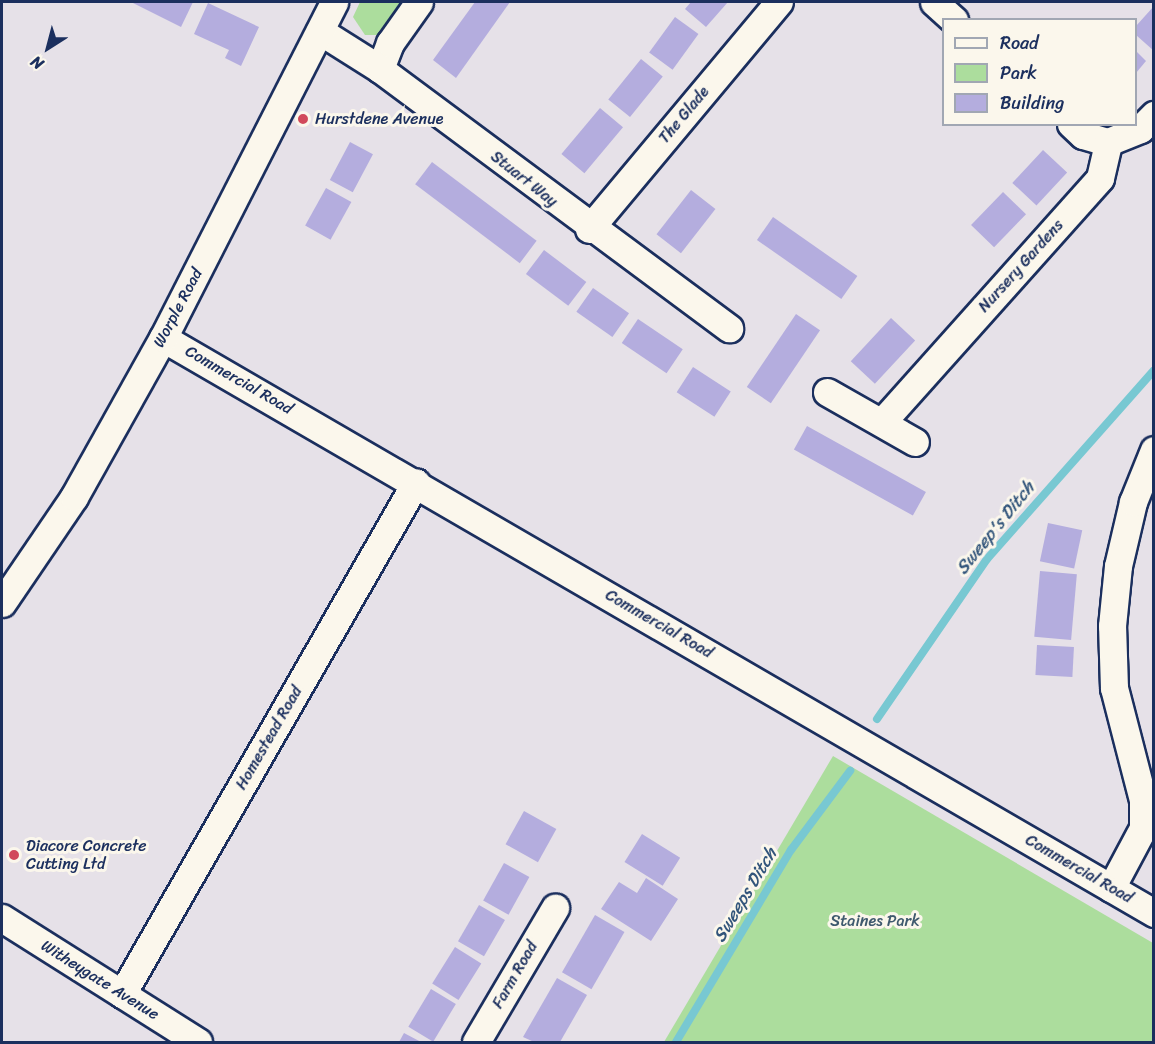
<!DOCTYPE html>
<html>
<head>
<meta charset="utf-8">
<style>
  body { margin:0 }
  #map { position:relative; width:1155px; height:1044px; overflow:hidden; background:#e6e1e8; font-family:Sriracha,sans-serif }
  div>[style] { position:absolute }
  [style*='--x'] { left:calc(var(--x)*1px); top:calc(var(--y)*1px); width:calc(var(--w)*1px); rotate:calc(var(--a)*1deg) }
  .green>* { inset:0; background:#acdd9d }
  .stream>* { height:8px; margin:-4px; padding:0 4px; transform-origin:4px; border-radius:4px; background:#78c8d2 }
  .building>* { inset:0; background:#b4adde; transform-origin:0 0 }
  .roads { filter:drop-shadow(2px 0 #1b2f5e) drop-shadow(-2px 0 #1b2f5e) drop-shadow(0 2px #1b2f5e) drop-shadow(0 -2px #1b2f5e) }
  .minor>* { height:27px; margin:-13.5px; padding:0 13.5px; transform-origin:13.5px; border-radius:13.5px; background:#fbf7ec }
  .dots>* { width:16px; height:16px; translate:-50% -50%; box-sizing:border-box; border:3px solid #fbf7ec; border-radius:50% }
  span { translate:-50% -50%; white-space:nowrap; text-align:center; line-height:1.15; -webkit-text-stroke:6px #fbf7ec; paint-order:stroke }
  .street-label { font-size:16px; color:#1b2f5e }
  .poi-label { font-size:16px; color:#1b2f5e }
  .left { translate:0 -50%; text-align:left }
  .park-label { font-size:16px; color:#3f5a6e }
  .water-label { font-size:18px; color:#32557b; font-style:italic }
  .frame { position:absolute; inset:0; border:3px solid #1b2f5e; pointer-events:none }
  .legend { position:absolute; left:942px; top:18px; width:195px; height:108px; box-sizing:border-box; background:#fbf7ec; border:2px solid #a1a7b3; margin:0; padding:8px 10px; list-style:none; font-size:18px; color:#1b2f5e }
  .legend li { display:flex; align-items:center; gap:12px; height:30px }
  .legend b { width:30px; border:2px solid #a1a7b3 }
  .north { position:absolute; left:18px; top:18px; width:60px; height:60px; -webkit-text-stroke:4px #fbf7ec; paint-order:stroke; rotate:216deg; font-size:16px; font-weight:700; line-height:24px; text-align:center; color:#1b2f5e }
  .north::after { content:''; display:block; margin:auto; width:21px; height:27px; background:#1b2f5e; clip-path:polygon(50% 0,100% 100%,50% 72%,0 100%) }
</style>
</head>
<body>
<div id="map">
  <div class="green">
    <div style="clip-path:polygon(360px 2px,415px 2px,384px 35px,365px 35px,353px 17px)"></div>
    <div style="clip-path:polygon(833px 756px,1153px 943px,1153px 1042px,664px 1042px)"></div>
  </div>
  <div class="stream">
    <div style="--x:877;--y:719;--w:194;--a:-55.5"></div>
    <div style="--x:987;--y:559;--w:252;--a:-48.5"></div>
    <div style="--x:676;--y:1042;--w:224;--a:-59.1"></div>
    <div style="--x:791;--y:850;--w:99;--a:-53.2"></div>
  </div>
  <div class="building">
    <div style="clip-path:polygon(131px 2px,193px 2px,181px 27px)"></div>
    <div style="clip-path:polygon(475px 2px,510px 2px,456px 78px,433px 60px)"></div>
    <div style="clip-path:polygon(691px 2px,728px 2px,706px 27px,685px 9px)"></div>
    <div style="clip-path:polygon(208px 3px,259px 27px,241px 66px,225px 58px,229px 50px,194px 34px)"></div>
    <div style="clip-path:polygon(1154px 6px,1154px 51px,1136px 35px,1136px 26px)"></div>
    <div style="left:675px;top:17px;width:29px;height:44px;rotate:36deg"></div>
    <div style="clip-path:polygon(1136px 51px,1146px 61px,1136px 73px)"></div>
    <div style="left:641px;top:59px;width:28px;height:52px;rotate:39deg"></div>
    <div style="left:600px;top:108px;width:30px;height:60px;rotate:40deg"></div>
    <div style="left:350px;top:142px;width:26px;height:43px;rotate:28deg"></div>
    <div style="left:1043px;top:150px;width:33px;height:45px;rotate:43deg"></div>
    <div style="left:432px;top:162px;width:131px;height:28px;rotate:37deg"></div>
    <div style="left:326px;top:188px;width:29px;height:43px;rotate:29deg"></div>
    <div style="left:691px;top:190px;width:31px;height:56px;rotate:38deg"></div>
    <div style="left:1003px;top:192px;width:32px;height:46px;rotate:44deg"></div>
    <div style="left:773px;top:217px;width:103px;height:28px;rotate:35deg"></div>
    <div style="left:544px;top:250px;width:53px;height:30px;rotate:37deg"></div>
    <div style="left:593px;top:288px;width:44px;height:29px;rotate:35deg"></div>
    <div style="left:796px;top:314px;width:29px;height:88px;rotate:34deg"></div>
    <div style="left:891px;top:318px;width:33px;height:59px;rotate:43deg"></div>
    <div style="left:638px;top:319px;width:54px;height:29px;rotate:34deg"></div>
    <div style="left:693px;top:367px;width:45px;height:30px;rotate:33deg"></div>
    <div style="left:807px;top:426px;width:136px;height:27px;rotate:29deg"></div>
    <div style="left:1048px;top:523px;width:35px;height:39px;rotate:12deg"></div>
    <div style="left:1040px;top:571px;width:37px;height:66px;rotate:5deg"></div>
    <div style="left:1037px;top:645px;width:37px;height:30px;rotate:3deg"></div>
    <div style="left:524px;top:811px;width:37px;height:38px;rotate:29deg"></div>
    <div style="left:642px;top:834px;width:45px;height:33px;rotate:32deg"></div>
    <div style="left:504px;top:863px;width:29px;height:43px;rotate:29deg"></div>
    <div style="clip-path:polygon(646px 878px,678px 899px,651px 941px,601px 909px,619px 882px,637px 893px)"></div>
    <div style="left:479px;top:905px;width:30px;height:42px;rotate:30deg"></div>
    <div style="left:595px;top:915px;width:34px;height:66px;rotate:30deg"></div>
    <div style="left:455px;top:947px;width:31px;height:43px;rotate:32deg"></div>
    <div style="clip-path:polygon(557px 978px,587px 995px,560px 1042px,534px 1042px,523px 1037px)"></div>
    <div style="left:431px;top:989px;width:29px;height:44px;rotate:31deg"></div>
    <div style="clip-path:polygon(404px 1033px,421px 1042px,399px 1042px)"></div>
  </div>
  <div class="roads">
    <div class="minor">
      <div style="--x:934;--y:2;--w:27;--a:42"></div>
      <div style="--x:320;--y:31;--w:71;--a:32.3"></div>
      <div style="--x:380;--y:69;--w:435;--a:36.6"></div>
      <div style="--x:380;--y:69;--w:28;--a:-69"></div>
      <div style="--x:390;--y:43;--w:50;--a:-54.7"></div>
      <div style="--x:1071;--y:124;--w:16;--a:43"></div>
      <div style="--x:1083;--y:135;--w:26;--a:16"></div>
      <div style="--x:589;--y:229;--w:296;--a:-50.1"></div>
      <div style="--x:163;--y:338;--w:1146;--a:30.12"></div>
      <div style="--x:827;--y:392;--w:101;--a:29.6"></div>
      <div style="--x:882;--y:422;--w:327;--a:-48.2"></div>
      <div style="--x:1100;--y:178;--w:37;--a:-77"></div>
      <div style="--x:1108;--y:142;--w:35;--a:-22"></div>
      <div style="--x:1140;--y:129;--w:20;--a:-45"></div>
      <div style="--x:2;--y:603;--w:128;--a:-55.8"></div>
      <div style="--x:74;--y:497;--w:182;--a:-60.8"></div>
      <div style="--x:163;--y:338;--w:377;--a:-63"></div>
      <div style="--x:1111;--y:888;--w:68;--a:-61.9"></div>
      <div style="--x:1143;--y:828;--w:28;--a:-90"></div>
      <div style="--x:1143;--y:800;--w:116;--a:-104.5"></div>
      <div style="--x:1114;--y:688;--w:62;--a:-91.8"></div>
      <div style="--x:1112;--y:626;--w:60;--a:-84.3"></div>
      <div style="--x:1118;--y:566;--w:66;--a:-76.8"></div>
      <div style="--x:1133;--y:502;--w:56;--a:-68"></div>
      <div style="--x:2;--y:918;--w:232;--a:32.3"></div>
      <div style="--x:122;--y:994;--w:590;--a:-60.13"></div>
      <div style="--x:476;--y:1042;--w:156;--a:-59.5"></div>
    </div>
  </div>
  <div class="dots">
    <div style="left:303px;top:119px;background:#d1495b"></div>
    <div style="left:14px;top:855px;background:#d1495b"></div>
  </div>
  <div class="street-label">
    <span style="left:684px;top:115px;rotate:-50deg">The Glade</span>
    <span style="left:524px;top:179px;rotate:38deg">Stuart Way</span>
    <span style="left:1021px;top:266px;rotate:-48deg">Nursery Gardens</span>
    <span style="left:178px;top:308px;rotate:-62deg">Worple Road</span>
    <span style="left:239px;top:380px;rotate:30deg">Commercial Road</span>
    <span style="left:659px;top:624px;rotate:30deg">Commercial Road</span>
    <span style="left:269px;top:738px;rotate:-60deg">Homestead Road</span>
    <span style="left:1079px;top:869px;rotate:30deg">Commercial Road</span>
    <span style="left:515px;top:975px;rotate:-60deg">Farm Road</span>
    <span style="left:100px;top:980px;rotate:32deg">Witheygate Avenue</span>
  </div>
  <div class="poi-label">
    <span class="left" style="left:315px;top:119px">Hurstdene Avenue</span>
    <span class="left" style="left:26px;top:855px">Diacore Concrete<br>Cutting Ltd</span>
  </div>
  <div class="park-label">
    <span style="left:875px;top:921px">Staines Park</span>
  </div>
  <div class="water-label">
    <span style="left:995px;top:528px;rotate:-51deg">Sweep's Ditch</span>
    <span style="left:745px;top:895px;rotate:-59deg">Sweeps Ditch</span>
  </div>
  <div class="frame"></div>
  <ul class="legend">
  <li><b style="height:8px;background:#fbf7ec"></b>Road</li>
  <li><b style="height:16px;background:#acdd9d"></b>Park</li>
  <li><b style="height:16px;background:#b4adde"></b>Building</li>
  </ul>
  <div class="north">N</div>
</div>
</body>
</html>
